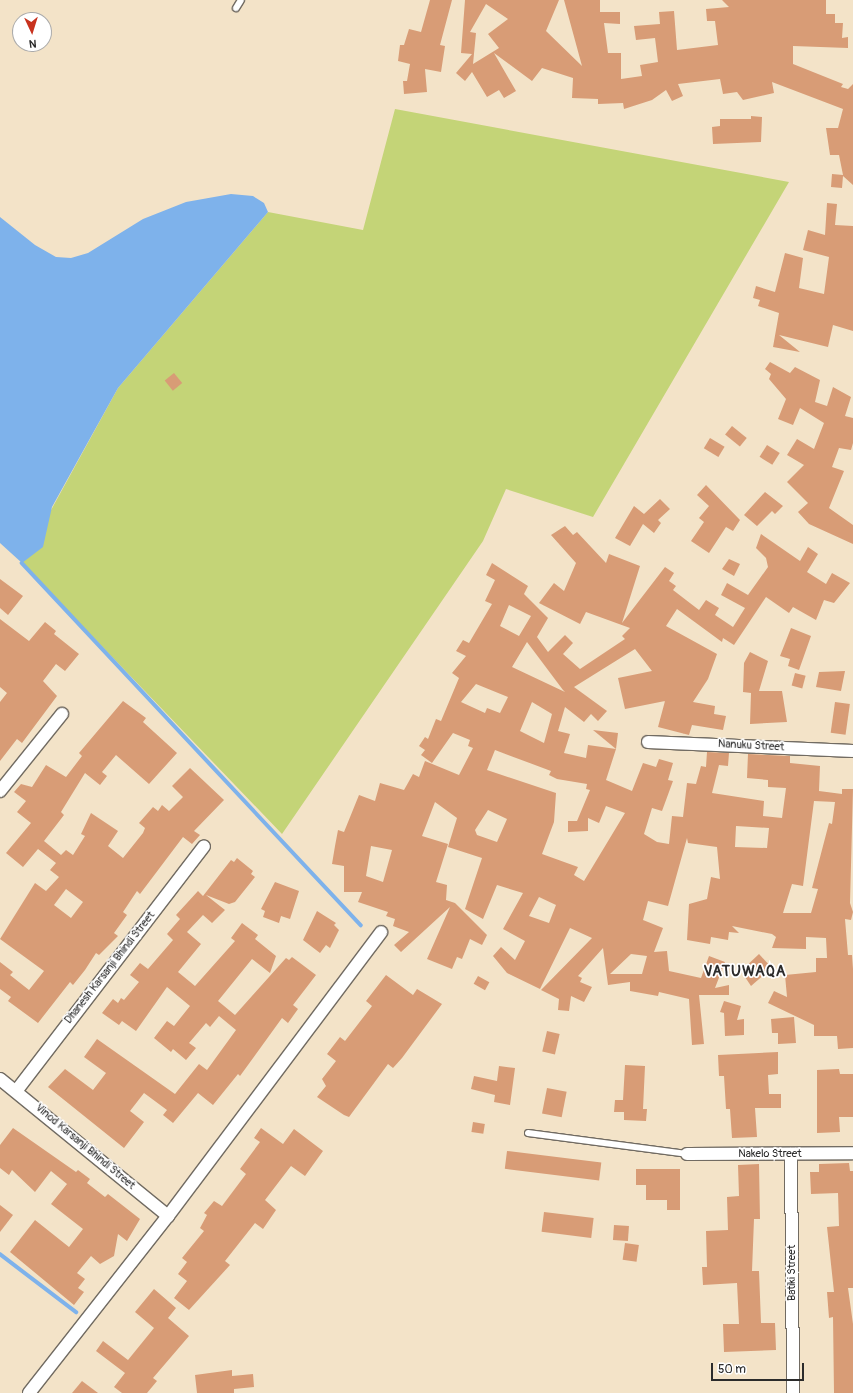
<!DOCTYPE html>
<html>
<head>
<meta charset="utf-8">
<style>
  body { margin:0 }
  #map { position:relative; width:853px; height:1393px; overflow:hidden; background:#f3e3c8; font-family:Pangolin,sans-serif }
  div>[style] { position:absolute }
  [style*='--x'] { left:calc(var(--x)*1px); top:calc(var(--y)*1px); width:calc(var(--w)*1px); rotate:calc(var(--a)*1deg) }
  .green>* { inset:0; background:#c4d477 }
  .water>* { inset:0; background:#7eb2eb }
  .stream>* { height:3.5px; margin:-1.75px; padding:0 1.75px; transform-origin:1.75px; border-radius:1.75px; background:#7eb2eb }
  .building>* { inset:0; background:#d89c76; transform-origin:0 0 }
  .roads { filter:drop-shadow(1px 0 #716b62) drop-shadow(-1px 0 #716b62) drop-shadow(0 1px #716b62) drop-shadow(0 -1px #716b62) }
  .service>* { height:6px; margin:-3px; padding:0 3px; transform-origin:3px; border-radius:3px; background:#fff }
  .minor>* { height:12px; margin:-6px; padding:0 6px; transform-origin:6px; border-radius:6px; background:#fff }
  span { translate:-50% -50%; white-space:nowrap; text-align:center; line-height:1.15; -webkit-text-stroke:3.5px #fff; paint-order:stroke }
  .street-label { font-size:11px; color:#2b2b2b }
  .district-label { font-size:15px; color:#2b2b2b; font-weight:700; letter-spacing:1px }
  .north { position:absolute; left:12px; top:12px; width:40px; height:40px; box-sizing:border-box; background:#fff; border:1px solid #aaa; border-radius:50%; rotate:176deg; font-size:11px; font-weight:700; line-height:16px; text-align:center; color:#2b2b2b }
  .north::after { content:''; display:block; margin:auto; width:14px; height:18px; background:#c8321e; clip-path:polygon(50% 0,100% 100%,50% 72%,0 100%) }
  .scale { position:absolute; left:711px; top:1363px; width:93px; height:18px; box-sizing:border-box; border:2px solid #2b2b2b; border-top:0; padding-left:5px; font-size:12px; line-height:14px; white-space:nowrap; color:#2b2b2b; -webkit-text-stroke:3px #fff; paint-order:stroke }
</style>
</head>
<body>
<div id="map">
  <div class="green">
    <div style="clip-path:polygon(395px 109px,789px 182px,593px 517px,506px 489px,483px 541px,282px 834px,22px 563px,118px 388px,268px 212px,363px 230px)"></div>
  </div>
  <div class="water">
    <div style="clip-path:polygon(231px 194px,253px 196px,264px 203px,268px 212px,118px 388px,52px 507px,43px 547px,22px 563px,0 543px,0 217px,35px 245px,56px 257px,71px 258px,88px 253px,143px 219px,186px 202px)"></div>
  </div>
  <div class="stream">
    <div style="--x:22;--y:563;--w:496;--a:46.9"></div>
    <div style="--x:0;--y:1254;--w:96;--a:37.3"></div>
  </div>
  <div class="building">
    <div style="clip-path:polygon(430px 0,452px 0,440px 45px,445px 46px,441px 72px,425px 69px,427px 92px,404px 94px,403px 81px,407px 81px,410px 64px,398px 61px,400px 45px,404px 45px,409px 29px,421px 32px)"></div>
    <div style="clip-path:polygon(evenodd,465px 0,559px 0,546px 31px,582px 66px,564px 0,600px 0,600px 12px,620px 12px,620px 24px,604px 23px,608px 53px,621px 53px,621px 79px,642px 76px,640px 65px,658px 62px,655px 38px,636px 40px,634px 26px,660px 24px,659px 12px,674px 11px,677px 50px,718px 45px,715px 21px,707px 21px,706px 9px,729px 7px,722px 0,826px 0,826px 14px,835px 14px,835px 23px,843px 23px,842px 38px,848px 37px,848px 48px,793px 46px,793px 64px,843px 84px,841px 87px,848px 89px,853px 84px,853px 185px,843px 176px,842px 188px,831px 187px,832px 174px,843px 175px,839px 155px,830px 155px,826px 128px,838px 128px,843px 109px,772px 82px,774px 93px,743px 100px,737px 92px,723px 94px,720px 79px,678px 84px,683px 96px,672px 101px,666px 90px,652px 100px,624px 109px,623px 103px,598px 104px,598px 99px,572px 98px,573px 78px,542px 68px,532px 81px,494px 53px,516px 91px,504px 98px,499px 90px,487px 97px,472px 72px,465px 81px,456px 73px,472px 54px,461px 53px,465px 0,486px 4px,508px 19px,488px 34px,499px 48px,473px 64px,476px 33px,470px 32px,486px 4px)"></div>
    <div style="clip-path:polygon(751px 116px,762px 117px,761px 142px,713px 144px,712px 127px,720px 126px,720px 119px,751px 119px)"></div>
    <div style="clip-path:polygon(827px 203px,837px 204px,835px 225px,853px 226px,853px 331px,833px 325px,828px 347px,779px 335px,800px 352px,773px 347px,779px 313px,758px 306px,760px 300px,753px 298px,756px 286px,775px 292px,785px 253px,803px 258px,799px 288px,824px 294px,829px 257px,803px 250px,808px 230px,825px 235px)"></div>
    <div style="clip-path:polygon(770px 362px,790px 373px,795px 367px,820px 380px,815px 402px,827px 406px,833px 387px,851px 397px,845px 416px,853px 418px,853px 443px,851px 450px,839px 448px,832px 467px,844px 471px,829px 508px,853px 525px,853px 544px,809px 524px,798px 512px,808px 503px,787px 482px,804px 465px,787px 455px,797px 439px,814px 449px,824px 423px,800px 408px,793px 425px,778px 419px,786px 399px,769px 379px,771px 374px,765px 369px)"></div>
    <div style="left:174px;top:373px;width:13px;height:12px;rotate:51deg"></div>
    <div style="left:732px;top:426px;width:19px;height:11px;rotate:39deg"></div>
    <div style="left:710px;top:438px;width:17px;height:12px;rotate:31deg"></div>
    <div style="left:767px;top:445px;width:15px;height:14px;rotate:32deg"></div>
    <div style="clip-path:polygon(706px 485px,740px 520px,733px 531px,726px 527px,709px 553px,691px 541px,704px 522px,699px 518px,709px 506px,697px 495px)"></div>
    <div style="clip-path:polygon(765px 492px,783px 506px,775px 514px,772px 511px,757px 526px,744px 515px)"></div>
    <div style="clip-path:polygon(660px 499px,670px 509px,658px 520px,661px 523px,654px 533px,643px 524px,630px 546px,615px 538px,634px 506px,644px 514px)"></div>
    <div style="clip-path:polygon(evenodd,565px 526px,573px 535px,577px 532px,606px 563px,609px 554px,640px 566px,622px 623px,665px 567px,674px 573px,669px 581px,676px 586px,673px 590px,699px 610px,706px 600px,719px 608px,715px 615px,733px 627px,745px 608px,721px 595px,727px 583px,748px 595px,768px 567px,766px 558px,756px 548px,761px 534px,800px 561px,808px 547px,818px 554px,807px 572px,826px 584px,832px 573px,850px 583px,834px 603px,824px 600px,816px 620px,793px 607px,789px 613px,766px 597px,734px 645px,723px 638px,722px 642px,677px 609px,666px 626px,717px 654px,708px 679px,693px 702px,715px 706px,714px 714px,726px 716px,723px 730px,692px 725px,689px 735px,658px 727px,665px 701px,625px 709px,618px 678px,652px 671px,635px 649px,574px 687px,607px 711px,598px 721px,591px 714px,584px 722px,565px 707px,558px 731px,570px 734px,564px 753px,586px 758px,588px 745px,616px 749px,606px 780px,632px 791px,643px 763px,656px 767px,659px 759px,673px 763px,668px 780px,673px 781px,662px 811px,652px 808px,644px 834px,657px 842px,669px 844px,672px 816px,683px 817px,687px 783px,696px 784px,701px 766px,706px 767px,707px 752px,729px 753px,728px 766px,719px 765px,712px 793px,764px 801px,763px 816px,782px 818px,786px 788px,768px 787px,768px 780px,747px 778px,748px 754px,790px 756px,790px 763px,820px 766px,819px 791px,842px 794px,842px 789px,853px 789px,850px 903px,853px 912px,851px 920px,845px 919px,848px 955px,852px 955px,853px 969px,853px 1048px,838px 1049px,837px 1036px,814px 1036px,814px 1025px,768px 1003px,774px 991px,787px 997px,785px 975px,816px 972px,816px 958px,827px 958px,826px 938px,806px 937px,806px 949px,772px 948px,776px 937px,772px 934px,732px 926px,739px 933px,729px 932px,728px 940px,711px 937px,710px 944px,687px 940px,689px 904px,707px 899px,711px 877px,720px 879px,717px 847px,688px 843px,687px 838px,668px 906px,648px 901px,643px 920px,663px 928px,654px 952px,667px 951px,669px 971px,701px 978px,709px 956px,725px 962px,715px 988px,729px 985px,729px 995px,699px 995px,704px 1044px,692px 1045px,689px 999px,659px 992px,658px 996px,630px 991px,630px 982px,608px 985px,603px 948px,578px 976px,582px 978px,580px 982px,592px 987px,584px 1002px,571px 996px,569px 1011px,558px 1010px,559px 999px,541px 990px,592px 938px,570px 928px,540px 989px,507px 973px,493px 956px,501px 947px,515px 960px,525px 941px,503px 929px,523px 893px,497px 885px,483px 919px,465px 909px,482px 858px,448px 847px,457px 818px,435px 802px,422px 836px,448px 844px,436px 882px,447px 885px,446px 900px,455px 903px,487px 935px,482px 945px,470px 939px,462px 959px,457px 957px,452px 969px,427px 959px,450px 907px,401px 952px,394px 945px,409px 932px,393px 926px,395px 919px,386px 916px,388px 912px,358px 902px,362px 892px,344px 892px,344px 866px,332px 864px,335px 846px,338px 830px,344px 832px,359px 795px,375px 801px,380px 783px,404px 790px,413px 774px,419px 777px,425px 761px,459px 775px,473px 748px,468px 746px,470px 740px,453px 733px,432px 763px,421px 755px,425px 750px,419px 746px,425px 737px,428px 739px,436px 719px,441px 721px,459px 678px,452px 673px,466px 656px,456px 651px,463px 640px,469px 643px,492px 604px,485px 601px,495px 580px,486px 575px,492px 563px,528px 586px,524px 594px,548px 618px,537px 637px,548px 652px,565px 635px,573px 643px,563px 654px,580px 669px,625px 639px,622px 636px,630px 628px,586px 612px,580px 624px,539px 603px,554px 583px,564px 591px,576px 563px,551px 535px,565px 526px,509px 605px,531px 616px,519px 636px,500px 626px,509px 605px,565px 526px,527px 642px,563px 690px,565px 692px,512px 667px,527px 642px,565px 526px,476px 684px,508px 697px,500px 713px,487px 708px,485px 713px,461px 702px,476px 684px,565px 526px,532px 702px,552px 714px,544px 743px,520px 731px,532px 702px,565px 526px,495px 750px,551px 771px,549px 775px,557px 779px,587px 784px,586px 789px,590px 790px,577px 821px,568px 821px,568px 832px,588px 831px,588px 818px,599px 823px,606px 806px,625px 813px,584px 881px,574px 875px,578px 867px,542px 854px,554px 822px,556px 793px,487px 770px,495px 750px,565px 526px,814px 801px,835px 802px,832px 824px,829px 823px,812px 888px,818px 889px,811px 913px,783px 913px,792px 884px,803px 886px,814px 801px,565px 526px,488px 810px,507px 819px,497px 842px,477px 835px,475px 830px,488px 810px,565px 526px,736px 826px,769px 828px,767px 848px,735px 847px,736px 826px,565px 526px,371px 846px,392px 850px,383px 882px,366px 876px,371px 846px,565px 526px,539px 897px,556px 905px,549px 923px,529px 916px,539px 897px,565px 526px,631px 954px,647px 956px,642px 974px,610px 974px,631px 954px)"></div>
    <div style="clip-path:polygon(729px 559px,740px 564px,734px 576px,722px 569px)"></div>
    <div style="clip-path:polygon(0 579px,23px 596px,8px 615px,0 608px)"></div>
    <div style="clip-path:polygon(0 619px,29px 641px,45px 622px,56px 631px,54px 634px,79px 654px,65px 671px,56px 664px,43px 681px,57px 696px,22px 743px,17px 739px,0 761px,0 702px,7px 693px,0 687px)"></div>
    <div style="clip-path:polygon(791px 628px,811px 636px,799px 670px,788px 666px,790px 659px,780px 656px)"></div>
    <div style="clip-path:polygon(750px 652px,768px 661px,759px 691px,782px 691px,787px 722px,750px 724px,751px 693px,743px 692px,744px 663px)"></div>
    <div style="clip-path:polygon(845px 671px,841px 691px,816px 687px,819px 672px)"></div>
    <div style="left:795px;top:673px;width:11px;height:13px;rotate:15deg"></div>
    <div style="clip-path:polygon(evenodd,123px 701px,146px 718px,143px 722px,177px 753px,149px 784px,116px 755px,102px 772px,107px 776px,100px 785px,85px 773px,61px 812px,64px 815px,44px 841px,61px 855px,66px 850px,73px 855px,85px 836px,81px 834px,91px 813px,118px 831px,108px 846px,123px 858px,143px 833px,145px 828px,139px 823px,153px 807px,158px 811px,162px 805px,169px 811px,183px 797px,172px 786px,190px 768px,224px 800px,194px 831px,200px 835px,192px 844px,183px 837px,140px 894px,137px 891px,123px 912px,127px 915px,114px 933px,118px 936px,99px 955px,96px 953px,85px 970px,73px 985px,70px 982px,38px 1023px,8px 1001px,11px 997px,0 989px,0 962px,13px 972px,10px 975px,29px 990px,44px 971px,0 939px,35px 883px,46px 891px,59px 877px,50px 870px,56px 863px,38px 849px,23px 867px,6px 853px,31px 823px,17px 812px,26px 801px,14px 792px,21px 784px,32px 787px,46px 765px,66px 777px,82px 756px,79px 753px,123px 701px,66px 889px,83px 902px,71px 918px,54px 905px,66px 889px)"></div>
    <div style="left:835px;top:702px;width:15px;height:31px;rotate:8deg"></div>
    <div style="clip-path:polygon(593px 730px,618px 733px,616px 749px)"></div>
    <div style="clip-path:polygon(237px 858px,253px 871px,251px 874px,255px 877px,235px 902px,229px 904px,206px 895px,225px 910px,212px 923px,203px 915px,187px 932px,201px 944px,178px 972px,195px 986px,235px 941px,231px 938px,242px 923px,258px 935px,255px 939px,276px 956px,270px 973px,252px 959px,218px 1001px,235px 1015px,286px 958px,289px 960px,292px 957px,316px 975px,293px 1005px,298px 1009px,288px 1023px,282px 1018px,240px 1076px,238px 1074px,213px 1105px,198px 1093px,173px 1123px,163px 1115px,167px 1110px,144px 1093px,130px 1111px,144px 1122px,124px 1148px,48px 1087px,65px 1069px,93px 1090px,106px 1073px,84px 1057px,97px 1039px,175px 1094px,199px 1064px,207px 1070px,236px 1030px,219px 1016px,210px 1027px,206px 1023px,189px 1043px,196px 1048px,186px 1060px,173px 1049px,171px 1052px,154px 1038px,167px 1021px,174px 1026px,190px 1006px,167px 987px,136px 1031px,122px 1021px,119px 1025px,102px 1013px,113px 999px,118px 1003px,121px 998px,124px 1000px,139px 982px,130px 975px,140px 963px,148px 969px,173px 940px,167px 934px,180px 919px,176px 915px,198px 891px,203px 896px,231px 860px,234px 862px)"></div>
    <div style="clip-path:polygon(275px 882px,299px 891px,290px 919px,281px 916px,279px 923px,263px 917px,265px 911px,261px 909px)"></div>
    <div style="clip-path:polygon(317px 911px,336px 923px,334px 925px,339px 930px,330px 948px,326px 945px,320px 953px,303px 940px)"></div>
    <div style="clip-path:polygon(759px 954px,772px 968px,751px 986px,741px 971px)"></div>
    <div style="clip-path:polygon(386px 975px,413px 995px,417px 989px,442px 1004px,402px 1058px,393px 1068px,388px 1064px,349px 1117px,344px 1115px,317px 1097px,326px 1086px,322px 1079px,336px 1061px,327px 1054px,340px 1037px,345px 1041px,372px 1006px,366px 1001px)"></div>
    <div style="left:478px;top:976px;width:13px;height:9px;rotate:29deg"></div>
    <div style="clip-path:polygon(724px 1001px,741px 1006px,737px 1020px,744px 1019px,744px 1035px,725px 1036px,724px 1013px,720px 1012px)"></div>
    <div style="clip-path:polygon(794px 1017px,796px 1043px,778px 1044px,778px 1033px,772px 1033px,771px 1019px)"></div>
    <div style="left:547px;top:1031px;width:13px;height:21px;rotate:13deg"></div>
    <div style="clip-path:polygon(778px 1052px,778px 1074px,768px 1075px,769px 1094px,781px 1094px,781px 1108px,755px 1108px,757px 1137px,732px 1138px,730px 1109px,726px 1109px,724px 1076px,719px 1076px,718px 1055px)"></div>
    <div style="clip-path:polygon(625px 1065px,645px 1066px,643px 1109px,647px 1109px,646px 1121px,624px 1120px,624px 1112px,614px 1112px,615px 1100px,623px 1100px)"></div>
    <div style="clip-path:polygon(499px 1066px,515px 1068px,510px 1105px,494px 1102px,495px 1095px,471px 1089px,474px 1076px,497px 1081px)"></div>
    <div style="clip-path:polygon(839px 1069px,840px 1074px,853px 1074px,853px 1117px,839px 1117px,840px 1132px,817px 1133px,817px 1070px)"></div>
    <div style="left:547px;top:1088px;width:20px;height:26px;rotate:11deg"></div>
    <div style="left:473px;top:1122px;width:12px;height:10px;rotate:9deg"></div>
    <div style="clip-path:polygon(13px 1128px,76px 1172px,78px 1170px,90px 1179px,87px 1183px,105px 1197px,108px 1194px,140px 1219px,127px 1241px,118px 1234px,114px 1256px,100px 1264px,91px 1256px,77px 1273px,85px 1279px,78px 1288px,84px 1292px,74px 1305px,10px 1252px,35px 1220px,69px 1247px,83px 1229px,51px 1204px,67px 1184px,51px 1171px,35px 1192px,12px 1170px,9px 1175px,0 1168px,0 1145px)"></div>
    <div style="clip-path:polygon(261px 1128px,283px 1144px,294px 1129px,323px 1151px,305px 1176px,291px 1166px,265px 1200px,276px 1210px,263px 1229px,255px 1223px,225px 1261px,230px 1265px,189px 1310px,174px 1298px,187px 1281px,178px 1274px,187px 1262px,182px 1258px,204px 1231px,200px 1228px,207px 1215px,204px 1213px,214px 1201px,222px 1206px,246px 1174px,240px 1169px,260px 1142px,254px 1138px)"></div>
    <div style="left:507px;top:1151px;width:95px;height:18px;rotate:7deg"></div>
    <div style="clip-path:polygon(849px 1163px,850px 1171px,853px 1171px,853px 1288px,848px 1288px,853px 1324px,853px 1393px,834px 1393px,833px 1317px,829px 1318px,827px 1292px,834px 1292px,827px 1227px,839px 1226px,838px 1193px,811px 1194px,810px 1172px,819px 1172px,819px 1164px)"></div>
    <div style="clip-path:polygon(759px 1164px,760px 1219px,754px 1219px,752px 1271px,759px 1271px,761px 1323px,775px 1323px,776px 1350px,724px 1352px,723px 1324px,739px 1324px,737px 1283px,703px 1285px,702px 1267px,707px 1267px,706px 1231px,728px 1230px,727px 1197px,739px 1196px,738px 1165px)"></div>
    <div style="clip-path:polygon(636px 1169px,680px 1169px,680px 1210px,667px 1210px,667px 1200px,646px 1200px,646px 1185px,636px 1185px)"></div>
    <div style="clip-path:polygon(0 1205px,13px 1215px,0 1232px)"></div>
    <div style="left:544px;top:1212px;width:50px;height:20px;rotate:7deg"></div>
    <div style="left:614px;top:1225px;width:15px;height:15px;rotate:4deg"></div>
    <div style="left:625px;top:1243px;width:14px;height:17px;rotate:8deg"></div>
    <div style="clip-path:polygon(154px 1289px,176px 1308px,168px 1318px,189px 1336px,153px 1378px,157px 1381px,147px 1393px,122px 1393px,114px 1387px,125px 1373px,96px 1351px,103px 1341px,128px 1360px,154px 1328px,135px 1312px)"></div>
    <div style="clip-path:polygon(232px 1370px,232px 1376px,253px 1374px,254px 1387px,234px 1389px,234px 1393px,197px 1393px,195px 1375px)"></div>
    <div style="clip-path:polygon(82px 1381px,98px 1393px,72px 1393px)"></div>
  </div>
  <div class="roads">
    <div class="service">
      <div style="--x:236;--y:8;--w:9;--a:-58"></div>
      <div style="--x:528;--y:1133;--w:160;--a:7.5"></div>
    </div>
    <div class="minor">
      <div style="--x:648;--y:742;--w:205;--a:2.5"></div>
      <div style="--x:0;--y:791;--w:99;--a:-51.2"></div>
      <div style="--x:0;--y:1079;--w:217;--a:39.2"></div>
      <div style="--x:17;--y:1090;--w:307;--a:-52.5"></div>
      <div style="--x:687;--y:1154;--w:166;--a:-0.3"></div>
      <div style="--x:791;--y:1154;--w:239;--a:89.5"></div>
      <div style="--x:29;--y:1393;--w:225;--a:-51.9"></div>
      <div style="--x:168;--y:1216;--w:355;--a:-53.1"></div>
    </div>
  </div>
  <div class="street-label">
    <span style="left:751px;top:746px;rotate:3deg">Nanuku Street</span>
    <span style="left:110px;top:968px;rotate:-52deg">Dhanesh Karsanji Bhindi Street</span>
    <span style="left:85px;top:1147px;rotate:40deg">Vinod Karsanji Bhindi Street</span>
    <span style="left:770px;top:1154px">Nakelo Street</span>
    <span style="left:792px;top:1273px;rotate:-90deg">Batiki Street</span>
  </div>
  <div class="district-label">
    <span style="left:745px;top:972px">VATUWAQA</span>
  </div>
  <div class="north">N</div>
  <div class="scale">50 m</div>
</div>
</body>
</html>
